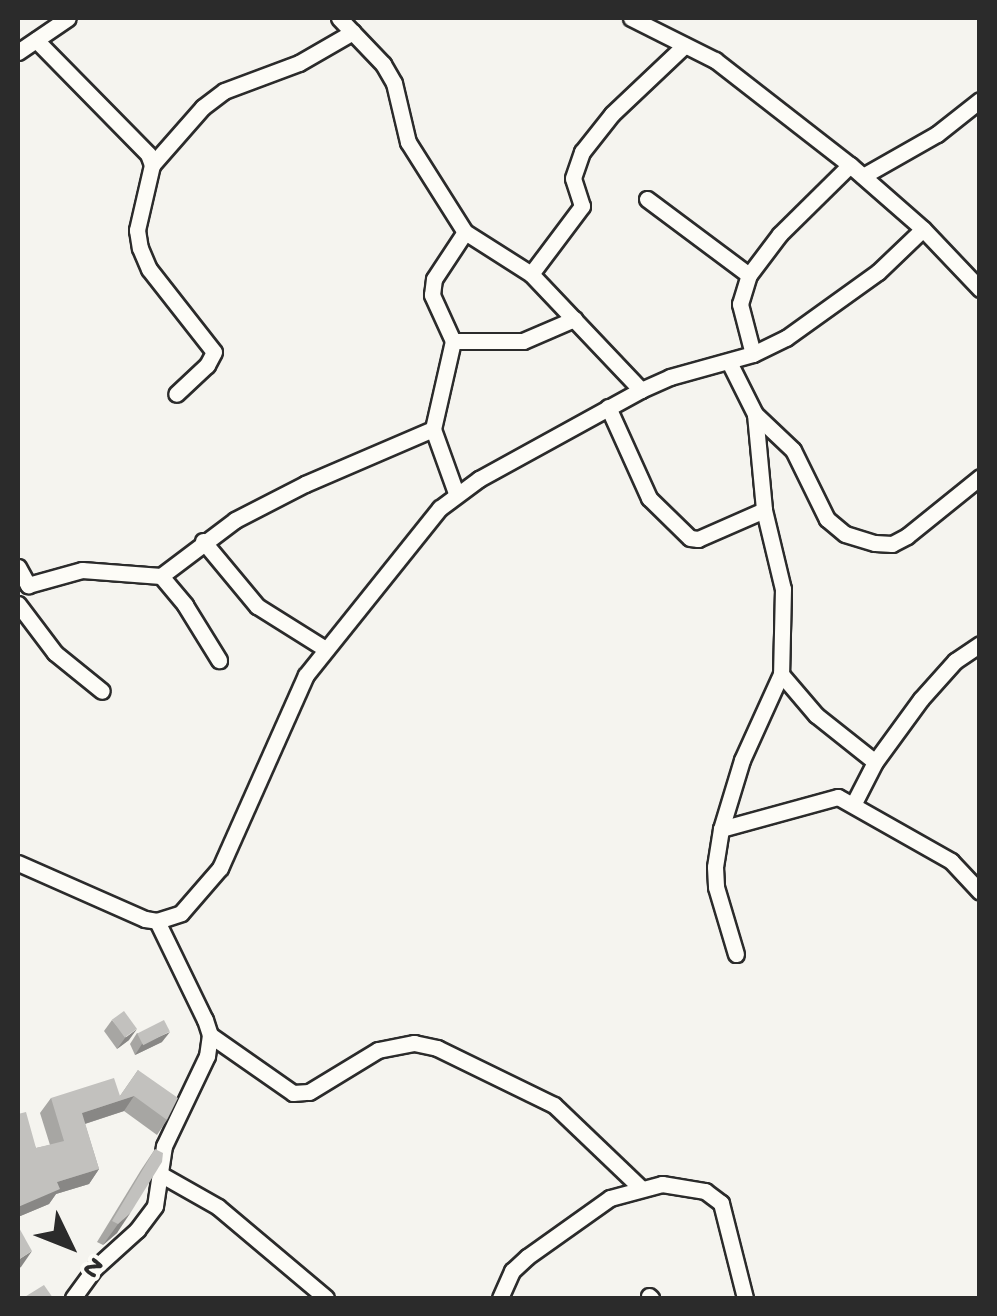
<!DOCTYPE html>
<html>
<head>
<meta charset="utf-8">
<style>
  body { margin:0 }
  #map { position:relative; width:997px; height:1316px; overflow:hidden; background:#f5f4ef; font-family:"Gochi Hand",sans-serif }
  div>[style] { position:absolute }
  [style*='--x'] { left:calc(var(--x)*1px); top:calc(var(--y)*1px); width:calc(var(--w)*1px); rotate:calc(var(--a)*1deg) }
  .roads { filter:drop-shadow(2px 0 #2b2b2b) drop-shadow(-2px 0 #2b2b2b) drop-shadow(0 2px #2b2b2b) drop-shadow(0 -2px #2b2b2b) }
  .minor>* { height:15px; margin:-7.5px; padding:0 7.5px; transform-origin:7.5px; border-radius:7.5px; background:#fdfcf7 }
  .wall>* { inset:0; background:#a7a6a3 }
  .shaded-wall>* { inset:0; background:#888785 }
  .building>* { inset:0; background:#c2c1be; transform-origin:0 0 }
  span { translate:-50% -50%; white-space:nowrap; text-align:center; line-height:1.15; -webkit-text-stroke:9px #fdfcf7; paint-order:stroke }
  .frame { position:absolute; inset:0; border:20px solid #2b2b2b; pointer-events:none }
  .north { position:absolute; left:20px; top:1196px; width:100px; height:100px; -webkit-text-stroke:8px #fdfcf7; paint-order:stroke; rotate:133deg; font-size:28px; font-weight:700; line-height:40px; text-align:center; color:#2b2b2b }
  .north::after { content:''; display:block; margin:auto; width:35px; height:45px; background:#2b2b2b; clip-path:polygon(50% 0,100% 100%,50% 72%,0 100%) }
</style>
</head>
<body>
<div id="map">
  <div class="roads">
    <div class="minor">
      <div style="--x:339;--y:18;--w:64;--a:46.3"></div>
      <div style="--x:383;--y:64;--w:22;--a:60"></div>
      <div style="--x:394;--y:83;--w:61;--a:76.7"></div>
      <div style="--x:408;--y:142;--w:107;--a:57.7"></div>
      <div style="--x:465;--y:232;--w:78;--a:32.5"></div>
      <div style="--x:531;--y:274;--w:160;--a:46.5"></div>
      <div style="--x:631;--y:18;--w:94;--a:26.6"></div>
      <div style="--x:715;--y:60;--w:171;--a:37.9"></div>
      <div style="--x:850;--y:165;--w:97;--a:41.2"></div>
      <div style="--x:923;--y:229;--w:83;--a:46.5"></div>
      <div style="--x:36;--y:40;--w:160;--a:45.5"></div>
      <div style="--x:148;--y:154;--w:12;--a:70"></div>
      <div style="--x:152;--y:165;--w:67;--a:103"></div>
      <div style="--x:137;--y:230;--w:18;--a:81"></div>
      <div style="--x:140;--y:248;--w:23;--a:67"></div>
      <div style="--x:149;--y:269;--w:105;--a:51.9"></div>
      <div style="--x:214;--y:352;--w:15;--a:118"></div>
      <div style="--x:207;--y:365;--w:42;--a:136.9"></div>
      <div style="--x:18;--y:52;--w:60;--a:-34.2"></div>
      <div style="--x:152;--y:165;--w:77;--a:-48.7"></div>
      <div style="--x:203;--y:107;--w:26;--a:-37"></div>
      <div style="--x:224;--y:91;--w:80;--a:-20.5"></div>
      <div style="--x:299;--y:63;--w:62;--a:-29.9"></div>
      <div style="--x:863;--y:176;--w:85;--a:-29.6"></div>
      <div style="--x:937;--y:134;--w:55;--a:-38.3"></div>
      <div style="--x:647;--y:199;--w:127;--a:36.7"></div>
      <div style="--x:531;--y:274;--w:85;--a:-53.1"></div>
      <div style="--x:582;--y:206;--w:29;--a:-108"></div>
      <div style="--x:573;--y:178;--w:28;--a:-71"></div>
      <div style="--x:582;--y:152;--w:48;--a:-51.7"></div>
      <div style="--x:612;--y:114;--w:100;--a:-43.4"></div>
      <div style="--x:453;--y:341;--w:70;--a:0"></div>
      <div style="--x:523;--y:341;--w:56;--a:-23.3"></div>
      <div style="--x:753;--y:354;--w:52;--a:-104.6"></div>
      <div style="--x:740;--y:304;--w:30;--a:-73"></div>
      <div style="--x:749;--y:275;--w:51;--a:-52.9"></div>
      <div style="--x:780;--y:234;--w:98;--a:-44.6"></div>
      <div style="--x:729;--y:362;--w:58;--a:63.4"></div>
      <div style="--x:755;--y:414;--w:96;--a:84.6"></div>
      <div style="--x:764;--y:510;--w:81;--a:76.5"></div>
      <div style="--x:783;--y:589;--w:85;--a:91.3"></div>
      <div style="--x:781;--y:674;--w:94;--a:114.4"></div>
      <div style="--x:742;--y:760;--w:72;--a:106.9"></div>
      <div style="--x:721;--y:829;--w:38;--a:99"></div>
      <div style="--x:715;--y:867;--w:20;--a:87"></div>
      <div style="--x:716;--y:887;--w:70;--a:73.4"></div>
      <div style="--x:608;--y:407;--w:100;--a:65.7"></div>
      <div style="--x:649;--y:498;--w:57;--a:44.3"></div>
      <div style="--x:690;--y:538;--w:8;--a:7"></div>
      <div style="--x:698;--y:539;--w:72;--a:-23.7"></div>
      <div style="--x:755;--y:414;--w:52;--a:43.5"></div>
      <div style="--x:793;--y:450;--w:77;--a:63.8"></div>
      <div style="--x:827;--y:519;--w:23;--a:40"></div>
      <div style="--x:845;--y:534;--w:31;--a:17"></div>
      <div style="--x:875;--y:543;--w:17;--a:3"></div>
      <div style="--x:892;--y:544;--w:17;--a:-28"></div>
      <div style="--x:907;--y:536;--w:94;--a:-38.9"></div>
      <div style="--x:456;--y:493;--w:68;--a:-109.8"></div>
      <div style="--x:433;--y:429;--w:90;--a:-77.2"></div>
      <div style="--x:453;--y:341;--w:51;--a:-114.5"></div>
      <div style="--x:432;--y:295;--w:16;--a:-83"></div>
      <div style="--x:434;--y:279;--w:56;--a:-56.6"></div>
      <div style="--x:203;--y:541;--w:85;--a:50.3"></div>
      <div style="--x:257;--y:606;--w:79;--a:32.1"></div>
      <div style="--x:18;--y:567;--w:21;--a:61"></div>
      <div style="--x:28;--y:585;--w:56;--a:-15.5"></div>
      <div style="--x:82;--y:570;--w:79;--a:4.3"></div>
      <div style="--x:161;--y:576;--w:93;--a:-37.1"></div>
      <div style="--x:235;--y:520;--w:79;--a:-27.2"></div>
      <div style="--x:305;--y:484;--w:139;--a:-23.3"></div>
      <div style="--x:161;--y:576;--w:38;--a:50"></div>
      <div style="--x:185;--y:605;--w:65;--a:58.3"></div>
      <div style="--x:18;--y:604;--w:61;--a:52.9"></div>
      <div style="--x:55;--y:653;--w:60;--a:39"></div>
      <div style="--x:781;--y:674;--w:54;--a:49.5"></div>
      <div style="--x:816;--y:715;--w:75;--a:38.5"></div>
      <div style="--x:854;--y:803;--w:46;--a:-62.9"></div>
      <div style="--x:875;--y:762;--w:78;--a:-53.9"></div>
      <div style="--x:921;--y:699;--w:51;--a:-48.2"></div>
      <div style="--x:955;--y:661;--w:30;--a:-34"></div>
      <div style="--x:721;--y:829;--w:121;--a:-15.3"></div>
      <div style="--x:838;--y:797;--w:130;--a:29.5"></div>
      <div style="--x:951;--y:861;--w:42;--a:46.9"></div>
      <div style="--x:18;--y:863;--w:139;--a:23.8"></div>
      <div style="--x:145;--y:919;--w:12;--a:9"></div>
      <div style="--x:157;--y:921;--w:25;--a:-18"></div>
      <div style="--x:181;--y:913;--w:60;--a:-49.1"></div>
      <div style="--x:220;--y:868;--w:211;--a:-66"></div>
      <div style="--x:306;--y:675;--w:214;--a:-51.3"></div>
      <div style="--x:440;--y:508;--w:49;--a:-36.6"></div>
      <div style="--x:479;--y:479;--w:185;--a:-28.8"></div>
      <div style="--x:641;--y:390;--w:32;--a:-24"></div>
      <div style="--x:670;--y:377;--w:86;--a:-15.5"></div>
      <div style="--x:753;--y:354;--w:37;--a:-26"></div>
      <div style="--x:786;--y:338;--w:113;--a:-35.7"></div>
      <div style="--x:878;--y:272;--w:62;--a:-43.7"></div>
      <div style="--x:210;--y:1035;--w:101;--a:34.9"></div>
      <div style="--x:293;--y:1093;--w:16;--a:-4"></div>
      <div style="--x:309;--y:1092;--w:81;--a:-31.3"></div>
      <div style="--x:378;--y:1050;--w:37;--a:-11"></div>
      <div style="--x:414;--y:1043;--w:24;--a:12"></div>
      <div style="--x:437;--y:1048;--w:130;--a:26"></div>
      <div style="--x:554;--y:1105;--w:120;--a:43.7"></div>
      <div style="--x:160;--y:1174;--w:67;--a:29.6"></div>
      <div style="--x:218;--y:1207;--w:141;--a:40.1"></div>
      <div style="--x:649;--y:1296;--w:3;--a:45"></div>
      <div style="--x:73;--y:1298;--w:37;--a:-54"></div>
      <div style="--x:95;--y:1268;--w:57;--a:-42.1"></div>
      <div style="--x:137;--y:1230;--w:30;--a:-53"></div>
      <div style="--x:155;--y:1206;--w:61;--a:-81.5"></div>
      <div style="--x:164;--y:1146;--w:100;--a:-64.5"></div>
      <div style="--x:207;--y:1056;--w:21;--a:-82"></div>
      <div style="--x:210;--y:1035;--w:16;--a:-108"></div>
      <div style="--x:205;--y:1020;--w:110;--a:-115.9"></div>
      <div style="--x:500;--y:1298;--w:30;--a:-66"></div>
      <div style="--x:512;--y:1271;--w:21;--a:-43"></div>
      <div style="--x:527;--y:1257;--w:102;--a:-35.4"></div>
      <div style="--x:610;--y:1198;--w:54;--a:-15.1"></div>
      <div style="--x:662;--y:1184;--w:44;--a:9.2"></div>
      <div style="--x:705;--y:1191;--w:20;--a:37"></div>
      <div style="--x:721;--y:1203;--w:98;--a:75.8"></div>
    </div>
  </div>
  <div class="wall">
    <div style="clip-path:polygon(112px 1020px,129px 1040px,117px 1049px,104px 1031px)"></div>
    <div style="clip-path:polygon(137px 1033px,162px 1042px,135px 1055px,130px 1044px)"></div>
    <div style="clip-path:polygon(138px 1070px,167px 1120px,157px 1135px,124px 1111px,85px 1124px,99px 1169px,89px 1184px,56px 1194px,49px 1204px,18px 1217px,18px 1114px,36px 1148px,50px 1145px,40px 1113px,51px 1098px,120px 1096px)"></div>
    <div style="clip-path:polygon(155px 1149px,117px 1233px,103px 1245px,97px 1242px,141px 1170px)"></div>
  </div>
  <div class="shaded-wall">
    <div style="clip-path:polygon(137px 1029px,129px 1040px,117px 1049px,125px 1038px)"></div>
    <div style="clip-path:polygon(170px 1032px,162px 1042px,135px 1055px,142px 1044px)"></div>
    <div style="clip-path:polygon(134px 1096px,124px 1111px,72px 1128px,82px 1113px)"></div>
    <div style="clip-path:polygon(99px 1169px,89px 1184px,56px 1194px,49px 1204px,18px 1217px,18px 1207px,57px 1182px)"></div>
    <div style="clip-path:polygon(131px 1212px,117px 1233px,103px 1245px,118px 1224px)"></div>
    <div style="clip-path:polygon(32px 1251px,21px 1267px,18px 1269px,18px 1260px)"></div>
  </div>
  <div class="building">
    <div style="left:124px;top:1011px;width:22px;height:15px;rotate:54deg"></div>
    <div style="left:164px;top:1020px;width:13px;height:30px;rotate:63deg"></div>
    <div style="clip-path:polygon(138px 1070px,178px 1098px,167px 1120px,134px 1096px,82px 1113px,99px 1169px,57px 1182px,60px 1189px,18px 1207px,18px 1114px,26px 1112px,36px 1148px,64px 1141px,51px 1098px,114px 1078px,120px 1096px)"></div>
    <div style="clip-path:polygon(155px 1149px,163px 1153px,162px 1162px,131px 1212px,118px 1224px,112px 1221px)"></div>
    <div style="clip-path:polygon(18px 1226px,32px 1251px,18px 1260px)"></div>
    <div style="clip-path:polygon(44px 1285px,53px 1298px,23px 1298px)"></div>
  </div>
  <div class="frame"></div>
  <div class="north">N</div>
</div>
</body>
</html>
